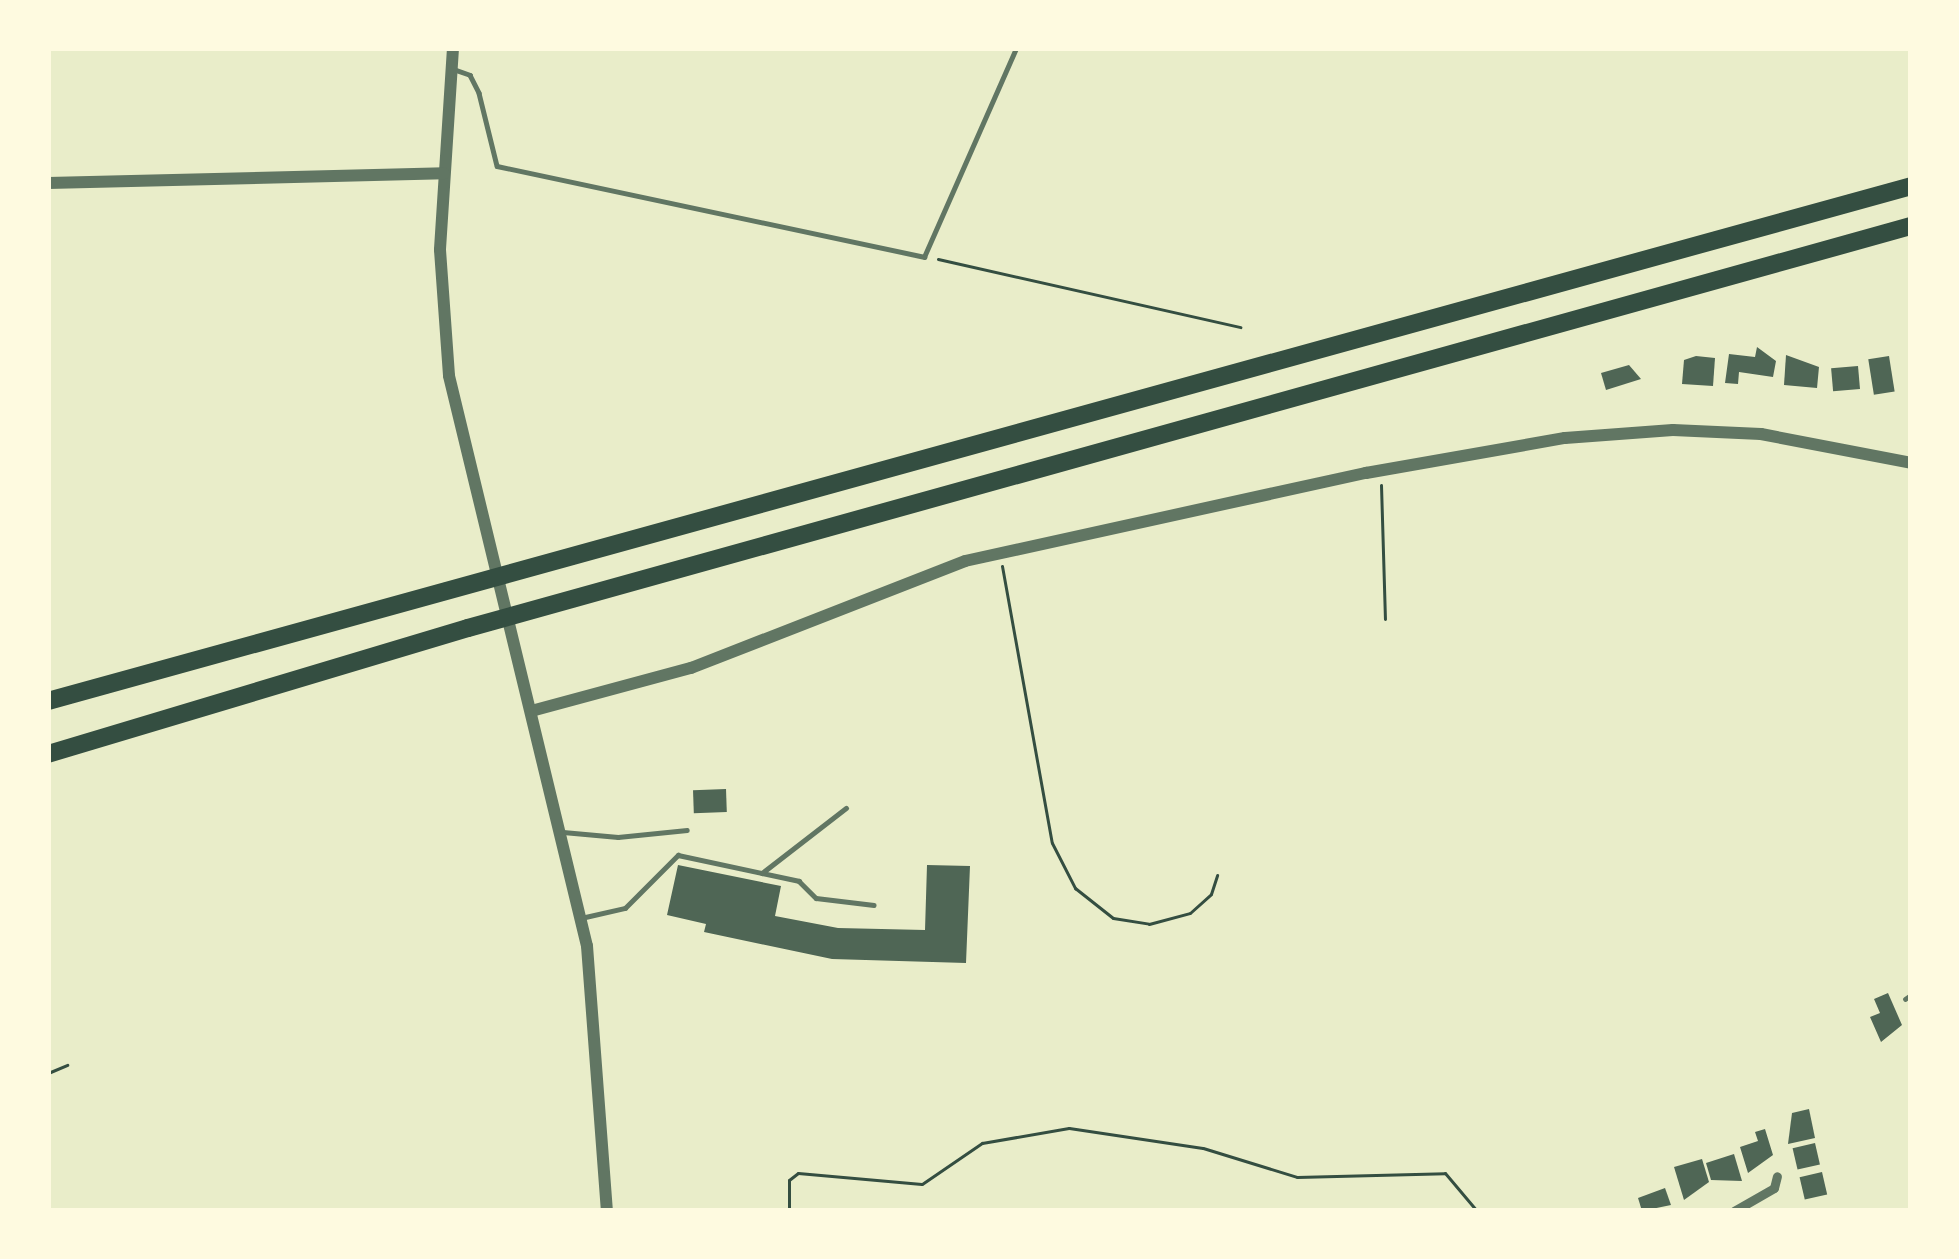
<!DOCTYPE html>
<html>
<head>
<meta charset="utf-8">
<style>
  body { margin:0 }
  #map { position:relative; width:1959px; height:1259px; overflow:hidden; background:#e9edc9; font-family:Raleway,sans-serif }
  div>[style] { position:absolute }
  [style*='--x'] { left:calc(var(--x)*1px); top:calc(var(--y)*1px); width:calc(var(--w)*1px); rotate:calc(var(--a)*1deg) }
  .building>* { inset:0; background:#4f6655; transform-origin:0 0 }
  .path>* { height:3px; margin:-1.5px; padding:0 1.5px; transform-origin:1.5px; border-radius:1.5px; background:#344e41 }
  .service>* { height:4.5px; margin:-2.25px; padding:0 2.25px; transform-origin:2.25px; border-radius:2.25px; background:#617663 }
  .minor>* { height:9px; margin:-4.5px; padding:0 4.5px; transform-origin:4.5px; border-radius:4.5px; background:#617663 }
  .tertiary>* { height:12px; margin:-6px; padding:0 6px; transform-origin:6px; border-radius:6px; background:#617663 }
  .motorway>* { height:18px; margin:-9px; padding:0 9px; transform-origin:9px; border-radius:9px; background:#344e41 }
  span { translate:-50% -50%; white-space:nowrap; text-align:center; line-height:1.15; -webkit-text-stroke:9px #fefae0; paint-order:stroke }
  .frame { position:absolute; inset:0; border:51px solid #fefae0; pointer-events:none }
</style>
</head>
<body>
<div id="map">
  <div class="building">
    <div style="clip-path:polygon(1757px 347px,1776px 361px,1773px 377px,1739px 372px,1738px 384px,1725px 383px,1729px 354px,1755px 357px)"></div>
    <div style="clip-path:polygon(1786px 355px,1819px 367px,1817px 388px,1784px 385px)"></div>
    <div style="clip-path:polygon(1696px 356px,1715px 358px,1713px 386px,1682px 384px,1684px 360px)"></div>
    <div style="left:1889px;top:356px;width:36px;height:21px;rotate:81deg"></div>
    <div style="clip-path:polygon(1629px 365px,1641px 379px,1606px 390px,1601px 373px)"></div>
    <div style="left:1858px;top:366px;width:23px;height:27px;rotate:85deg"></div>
    <div style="left:726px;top:789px;width:23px;height:33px;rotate:88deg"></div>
    <div style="clip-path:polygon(678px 865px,781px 886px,775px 916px,838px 928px,925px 930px,927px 865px,970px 866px,966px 963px,832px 959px,704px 932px,706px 924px,667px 915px)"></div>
    <div style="clip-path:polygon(1888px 993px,1902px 1025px,1881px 1042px,1870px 1017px,1880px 1013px,1874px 999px)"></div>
    <div style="clip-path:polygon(1809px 1109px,1815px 1138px,1788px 1144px,1792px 1113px)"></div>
    <div style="clip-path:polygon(1765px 1129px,1773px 1155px,1748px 1173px,1740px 1147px,1758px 1141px,1755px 1132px)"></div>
    <div style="left:1815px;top:1143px;width:22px;height:23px;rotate:77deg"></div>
    <div style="clip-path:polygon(1734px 1154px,1742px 1181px,1711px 1180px,1706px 1163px)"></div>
    <div style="clip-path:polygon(1702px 1159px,1709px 1182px,1684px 1200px,1674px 1167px)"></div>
    <div style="left:1822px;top:1172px;width:23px;height:23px;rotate:77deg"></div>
    <div style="clip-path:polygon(1665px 1188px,1671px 1205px,1642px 1211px,1638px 1198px)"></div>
  </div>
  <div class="path">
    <div style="--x:938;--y:259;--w:310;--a:12.7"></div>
    <div style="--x:1381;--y:485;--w:134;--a:88.3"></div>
    <div style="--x:1002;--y:566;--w:281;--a:79.8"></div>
    <div style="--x:1052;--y:843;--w:51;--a:62.9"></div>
    <div style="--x:1075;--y:888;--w:48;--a:38.3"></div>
    <div style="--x:1113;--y:918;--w:36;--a:9"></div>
    <div style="--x:1149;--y:924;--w:42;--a:-15"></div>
    <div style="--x:1190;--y:913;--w:28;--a:-42"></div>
    <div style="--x:1211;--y:894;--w:20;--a:-72"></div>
    <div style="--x:48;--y:1073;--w:21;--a:-23"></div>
    <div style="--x:789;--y:1211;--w:31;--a:-90"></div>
    <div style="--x:789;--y:1180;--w:11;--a:-38"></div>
    <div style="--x:798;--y:1173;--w:124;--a:5.1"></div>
    <div style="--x:922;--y:1184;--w:73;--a:-34.3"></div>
    <div style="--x:982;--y:1143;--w:88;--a:-9.8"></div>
    <div style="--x:1069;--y:1128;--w:135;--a:8.5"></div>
    <div style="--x:1203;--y:1148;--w:98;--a:17.1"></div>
    <div style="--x:1297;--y:1177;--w:148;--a:-1.5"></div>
    <div style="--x:1445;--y:1173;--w:50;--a:49.9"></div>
  </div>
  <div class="service">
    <div style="--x:453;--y:69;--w:18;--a:19"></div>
    <div style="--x:470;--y:75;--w:20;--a:63"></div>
    <div style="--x:479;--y:93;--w:75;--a:76.1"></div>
    <div style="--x:497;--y:166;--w:437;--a:12"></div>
    <div style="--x:924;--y:257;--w:228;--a:-66.2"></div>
    <div style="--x:563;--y:832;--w:55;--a:5.2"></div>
    <div style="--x:618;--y:837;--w:69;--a:-5.8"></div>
    <div style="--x:762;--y:873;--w:38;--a:12"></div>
    <div style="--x:799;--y:881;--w:24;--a:45"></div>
    <div style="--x:816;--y:898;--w:58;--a:6.9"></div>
    <div style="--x:581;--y:918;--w:45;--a:-12.8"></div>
    <div style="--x:625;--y:908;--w:75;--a:-45"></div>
    <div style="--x:678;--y:855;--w:86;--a:12.1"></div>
    <div style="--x:762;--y:873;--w:106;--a:-37.7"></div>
    <div style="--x:1905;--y:999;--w:7;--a:-34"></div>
  </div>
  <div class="minor">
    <div style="--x:1734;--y:1211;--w:46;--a:-29.9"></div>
    <div style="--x:1774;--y:1188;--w:12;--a:-76"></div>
  </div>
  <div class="tertiary">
    <div style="--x:453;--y:48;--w:202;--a:93.7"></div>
    <div style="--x:440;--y:250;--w:126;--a:85.9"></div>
    <div style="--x:449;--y:376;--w:586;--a:76.39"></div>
    <div style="--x:587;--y:946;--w:266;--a:85.7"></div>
    <div style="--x:48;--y:183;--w:396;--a:-1.4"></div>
    <div style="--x:535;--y:710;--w:162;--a:-15.1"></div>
    <div style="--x:691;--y:668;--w:294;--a:-21.3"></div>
    <div style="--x:965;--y:561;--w:411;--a:-12.4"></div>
    <div style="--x:1366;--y:473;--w:202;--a:-10"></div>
    <div style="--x:1565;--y:438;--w:108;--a:-4.2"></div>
    <div style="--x:1673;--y:430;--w:88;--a:2.6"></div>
    <div style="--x:1761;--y:434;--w:153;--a:10.9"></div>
  </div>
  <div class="motorway">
    <div style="--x:48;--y:701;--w:1933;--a:-15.45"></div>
    <div style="--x:48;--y:754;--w:438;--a:-16.7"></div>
    <div style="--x:468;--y:628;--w:1498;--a:-15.57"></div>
  </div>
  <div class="frame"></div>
</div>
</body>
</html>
